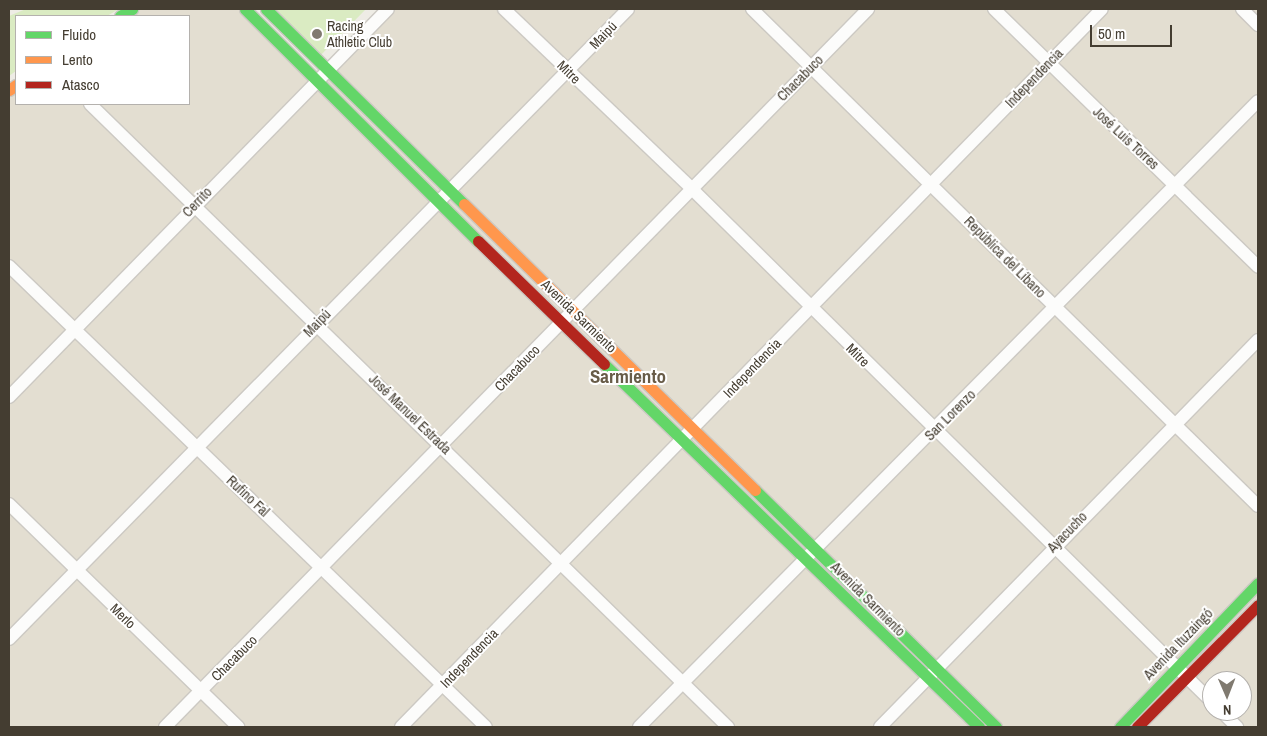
<!DOCTYPE html>
<html>
<head>
<meta charset="utf-8">
<style>
  body { margin:0 }
  #map { position:relative; width:1267px; height:736px; overflow:hidden; background:#eeece5; font-family:"Archivo Narrow",sans-serif }
  div>[style] { position:absolute }
  [style*='--x'] { left:calc(var(--x)*1px); top:calc(var(--y)*1px); width:calc(var(--w)*1px); rotate:calc(var(--a)*1deg) }
  .residential>* { inset:0; background:#e3ded1 }
  .green>* { inset:0; background:#daebc2 }
  .roads { filter:drop-shadow(1px 0 #ccc9c3) drop-shadow(-1px 0 #ccc9c3) drop-shadow(0 1px #ccc9c3) drop-shadow(0 -1px #ccc9c3) }
  .street>* { height:12px; margin:-6px; padding:0 6px; transform-origin:6px; border-radius:6px; background:#fcfcfb }
  .fast>* { height:11px; margin:-5.5px; padding:0 5.5px; transform-origin:5.5px; border-radius:5.5px; background:#63d668 }
  .slow>* { height:11px; margin:-5.5px; padding:0 5.5px; transform-origin:5.5px; border-radius:5.5px; background:#ff974d }
  .jam>* { height:11px; margin:-5.5px; padding:0 5.5px; transform-origin:5.5px; border-radius:5.5px; background:#b3261e }
  .dots>* { width:14px; height:14px; translate:-50% -50%; box-sizing:border-box; border:2px solid #fff; border-radius:50% }
  span { translate:-50% -50%; white-space:nowrap; text-align:center; line-height:1.15; -webkit-text-stroke:4px #fff; paint-order:stroke }
  .poi-label { font-size:14px; color:#443d31 }
  .left { translate:0 -50%; text-align:left }
  .street-label { font-size:14px; color:#443d31 }
  .district-label { font-size:19px; color:#685c48; font-weight:700 }
  .frame { position:absolute; inset:0; border:10px solid #443d31; pointer-events:none }
  .legend { position:absolute; left:15px; top:15px; width:175px; height:90px; box-sizing:border-box; background:#fff; border:1px solid #b4b1ad; margin:0; padding:6px 9px; list-style:none; font-size:15px; color:#443d31 }
  .legend li { display:flex; align-items:center; gap:10px; height:25px }
  .legend b { width:25px; border:1px solid #b4b1ad }
  .north { position:absolute; left:1202px; top:671px; width:50px; height:50px; box-sizing:border-box; background:#fff; border:1px solid #b4b1ad; border-radius:50%; rotate:179deg; font-size:14px; font-weight:700; line-height:20px; text-align:center; color:#443d31 }
  .north::after { content:''; display:block; margin:auto; width:18px; height:22px; background:#807a70; clip-path:polygon(50% 0,100% 100%,50% 72%,0 100%) }
  .scale { position:absolute; left:1090px; top:25px; width:82px; height:22px; box-sizing:border-box; border:2px solid #443d31; border-top:0; padding-left:6px; font-size:15px; line-height:18px; white-space:nowrap; color:#443d31; -webkit-text-stroke:4px #fff; paint-order:stroke }
</style>
</head>
<body>
<div id="map">
  <div class="residential">
    <div style="clip-path:polygon(evenodd,132px 9px,245px 9px,316px 79px,388px 9px,1258px 9px,1258px 727px,9px 727px,9px 90px,16px 85px,16px 104px,189px 104px,189px 16px,120px 16px,132px 9px,1212px 681px,1242px 681px,1242px 711px,1212px 711px,1212px 681px)"></div>
  </div>
  <div class="green">
    <div style="clip-path:polygon(26px 9px,119px 9px,107px 16px,16px 16px,16px 71px,9px 76px,9px 16px)"></div>
    <div style="clip-path:polygon(269px 9px,366px 9px,317px 59px)"></div>
  </div>
  <div class="roads">
    <div class="street">
      <div style="--x:504;--y:9;--w:259;--a:43.7"></div>
      <div style="--x:691;--y:188;--w:732;--a:44.61"></div>
      <div style="--x:752;--y:9;--w:709;--a:44.49"></div>
      <div style="--x:994;--y:9;--w:369;--a:44.3"></div>
      <div style="--x:1242;--y:9;--w:23;--a:45"></div>
      <div style="--x:90;--y:104;--w:892;--a:44.32"></div>
      <div style="--x:9;--y:266;--w:663;--a:44.02"></div>
      <div style="--x:9;--y:397;--w:542;--a:-45.67"></div>
      <div style="--x:9;--y:504;--w:320;--a:44.2"></div>
      <div style="--x:9;--y:639;--w:883;--a:-45.5"></div>
      <div style="--x:1221;--y:711;--w:23;--a:45"></div>
      <div style="--x:165;--y:727;--w:1005;--a:-45.6"></div>
      <div style="--x:401;--y:727;--w:1003;--a:-45.69"></div>
      <div style="--x:639;--y:727;--w:880;--a:-45.32"></div>
      <div style="--x:880;--y:727;--w:541;--a:-45.67"></div>
    </div>
    <div class="fast">
      <div style="--x:245;--y:9;--w:329;--a:44.9"></div>
      <div style="--x:266;--y:9;--w:278;--a:44.6"></div>
      <div style="--x:120;--y:16;--w:14;--a:-30"></div>
      <div style="--x:604;--y:364;--w:522;--a:44.07"></div>
      <div style="--x:755;--y:490;--w:338;--a:44.5"></div>
      <div style="--x:1120;--y:727;--w:199;--a:-46.2"></div>
    </div>
    <div class="slow">
      <div style="--x:9;--y:90;--w:9;--a:-36"></div>
      <div style="--x:464;--y:204;--w:408;--a:44.5"></div>
    </div>
    <div class="jam">
      <div style="--x:478;--y:241;--w:176;--a:44.3"></div>
      <div style="--x:1137;--y:727;--w:172;--a:-45.2"></div>
    </div>
  </div>
  <div class="dots">
    <div style="left:317px;top:34px;background:#807a70"></div>
  </div>
  <div class="poi-label">
    <span class="left" style="left:327px;top:34px">Racing<br>Athletic Club</span>
  </div>
  <div class="street-label">
    <span style="left:603px;top:35px;rotate:-46deg">Maipú</span>
    <span style="left:569px;top:72px;rotate:44deg">Mitre</span>
    <span style="left:800px;top:78px;rotate:-45deg">Chacabuco</span>
    <span style="left:1034px;top:78px;rotate:-46deg">Independencia</span>
    <span style="left:1126px;top:138px;rotate:43deg">José Luis Torres</span>
    <span style="left:197px;top:202px;rotate:-46deg">Cerrito</span>
    <span style="left:1005px;top:257px;rotate:45deg">República del Líbano</span>
    <span style="left:579px;top:316px;rotate:44deg">Avenida Sarmiento</span>
    <span style="left:317px;top:323px;rotate:-46deg">Maipú</span>
    <span style="left:858px;top:355px;rotate:45deg">Mitre</span>
    <span style="left:517px;top:368px;rotate:-46deg">Chacabuco</span>
    <span style="left:752px;top:368px;rotate:-46deg">Independencia</span>
    <span style="left:410px;top:414px;rotate:44deg">José Manuel Estrada</span>
    <span style="left:950px;top:415px;rotate:-45deg">San Lorenzo</span>
    <span style="left:248px;top:496px;rotate:43deg">Rufino Fal</span>
    <span style="left:1067px;top:532px;rotate:-46deg">Ayacucho</span>
    <span style="left:868px;top:599px;rotate:45deg">Avenida Sarmiento</span>
    <span style="left:123px;top:616px;rotate:44deg">Merlo</span>
    <span style="left:1178px;top:644px;rotate:-46deg">Avenida Ituzaingó</span>
    <span style="left:234px;top:658px;rotate:-45deg">Chacabuco</span>
    <span style="left:469px;top:658px;rotate:-46deg">Independencia</span>
  </div>
  <div class="district-label">
    <span style="left:628px;top:377px">Sarmiento</span>
  </div>
  <div class="frame"></div>
  <ul class="legend">
  <li><b style="height:6px;background:#63d668"></b>Fluido</li>
  <li><b style="height:6px;background:#ff974d"></b>Lento</li>
  <li><b style="height:6px;background:#b3261e"></b>Atasco</li>
  </ul>
  <div class="north">N</div>
  <div class="scale">50 m</div>
</div>
</body>
</html>
